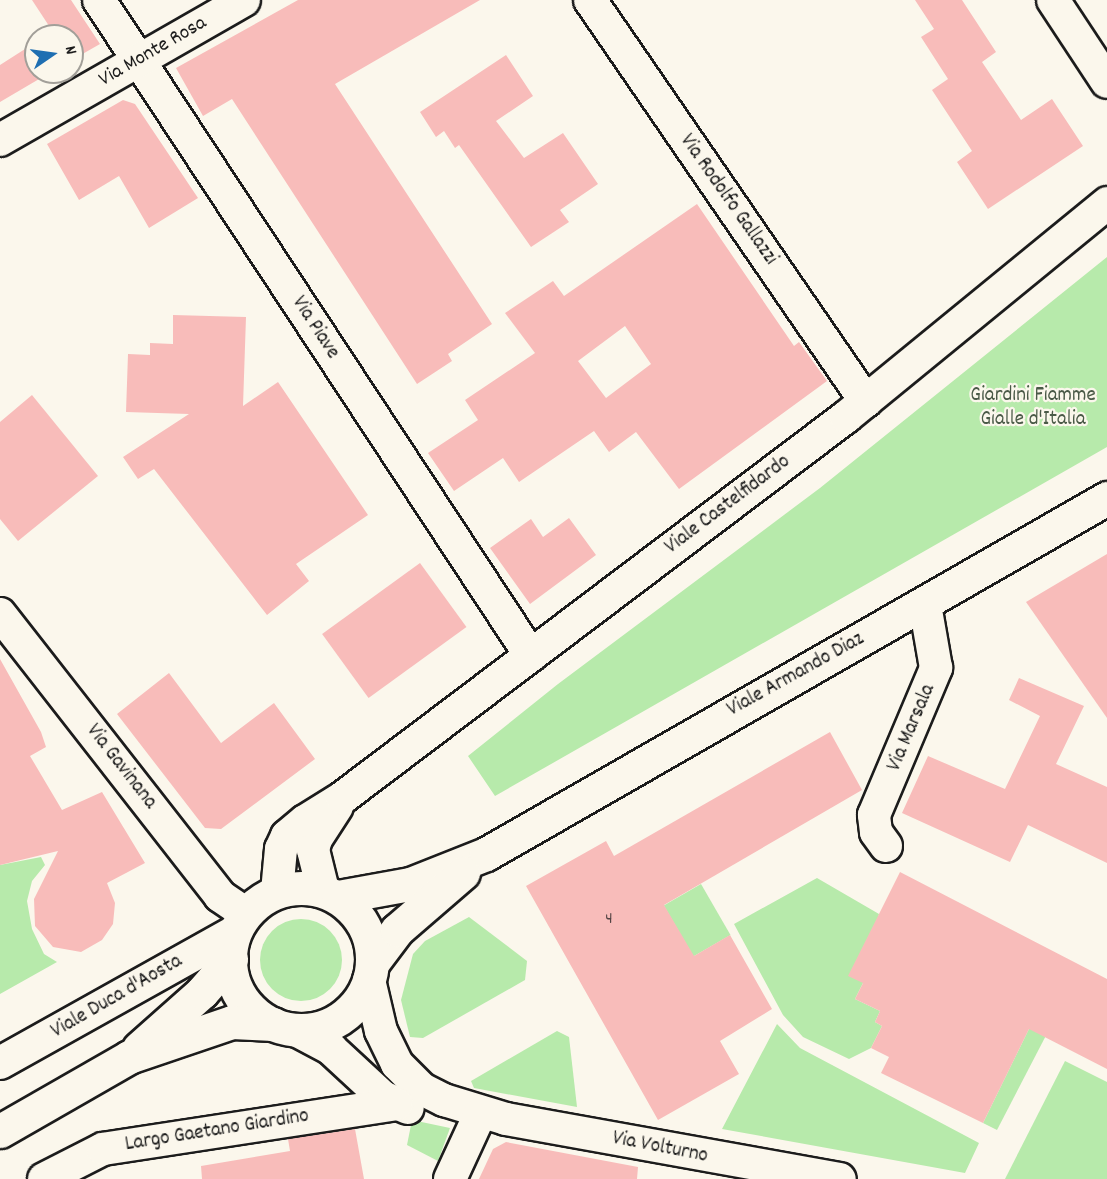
<!DOCTYPE html>
<html>
<head>
<meta charset="utf-8">
<style>
  body { margin:0 }
  #map { position:relative; width:1107px; height:1179px; overflow:hidden; background:#fbf7ec; font-family:Dekko,sans-serif }
  div>[style] { position:absolute }
  [style*='--x'] { left:calc(var(--x)*1px); top:calc(var(--y)*1px); width:calc(var(--w)*1px); rotate:calc(var(--a)*1deg) }
  .green>* { inset:0; background:#b7eaab; transform-origin:0 0 }
  .round { border-radius:50% }
  .building>* { inset:0; background:#f8bcba; transform-origin:0 0 }
  .roads { filter:drop-shadow(2px 0 #1c1c1c) drop-shadow(-2px 0 #1c1c1c) drop-shadow(0 2px #1c1c1c) drop-shadow(0 -2px #1c1c1c) }
  .street>* { height:32px; margin:-16px; padding:0 16px; transform-origin:16px; border-radius:16px; background:#fbf7ec }
  .secondary>* { height:33px; margin:-16.5px; padding:0 16.5px; transform-origin:16.5px; border-radius:16.5px; background:#fbf7ec }
  .secondary>.ring { margin:-16.5px; padding:0; box-sizing:content-box; background:none; border:33px solid #fbf7ec; border-radius:50% }
  span { translate:-50% -50%; white-space:nowrap; text-align:center; line-height:1.15; -webkit-text-stroke:4.5px #fbf7ec; paint-order:stroke }
  .number-label { font-size:18px; color:#534444 }
  .number-label span { -webkit-text-stroke-width:0 }
  .street-label { font-size:21px; color:#1c1c1c }
  .park-label { font-size:21px; color:#4a5a47 }
  .north { position:absolute; left:24px; top:24px; width:60px; height:60px; box-sizing:border-box; background:#fbf7ec; border:2px solid #a29f99; border-radius:50%; rotate:77deg; font-size:16px; font-weight:700; line-height:24px; text-align:center; color:#1c1c1c }
  .north::after { content:''; display:block; margin:auto; width:21px; height:27px; background:#1f6fb2; clip-path:polygon(50% 0,100% 100%,50% 72%,0 100%) }
</style>
</head>
<body>
<div id="map">
  <div class="green">
    <div style="clip-path:polygon(1107px 257px,1107px 447px,495px 796px,468px 756px,558px 684px,820px 488px)"></div>
    <div style="clip-path:polygon(41px 857px,45px 865px,32px 881px,27px 901px,32px 929px,44px 954px,57px 962px,0 994px,0 865px)"></div>
    <div style="clip-path:polygon(817px 878px,879px 914px,863px 983px,855px 999px,880px 1011px,875px 1022px,882px 1026px,871px 1048px,849px 1059px,803px 1037px,783px 1015px,734px 924px)"></div>
    <div style="left:701px;top:884px;width:59px;height:43px;rotate:60deg"></div>
    <div style="clip-path:polygon(469px 917px,527px 961px,525px 980px,423px 1038px,410px 1037px,401px 1000px,413px 954px,425px 941px)"></div>
    <div class="round" style="left:260px;top:919px;width:82px;height:82px"></div>
    <div style="clip-path:polygon(1046px 994px,1053px 1022px,997px 1130px,983px 1123px)"></div>
    <div style="clip-path:polygon(777px 1024px,800px 1048px,979px 1143px,965px 1173px,722px 1129px)"></div>
    <div style="clip-path:polygon(557px 1031px,569px 1037px,577px 1107px,474px 1088px,471px 1081px)"></div>
    <div style="clip-path:polygon(1065px 1061px,1107px 1082px,1107px 1179px,1005px 1179px)"></div>
    <div style="clip-path:polygon(412px 1120px,450px 1128px,438px 1161px,407px 1145px)"></div>
  </div>
  <div class="building">
    <div style="clip-path:polygon(32px 0,71px 0,100px 44px,72px 60px,72px 36px,46px 36px,53px 32px)"></div>
    <div style="clip-path:polygon(298px 0,480px 0,335px 84px,492px 324px,448px 354px,452px 361px,417px 384px,232px 99px,203px 116px,176px 68px)"></div>
    <div style="clip-path:polygon(915px 0,962px 0,996px 52px,982px 62px,1021px 120px,1052px 99px,1083px 146px,988px 209px,957px 162px,972px 151px,932px 90px,948px 79px,921px 37px,934px 29px)"></div>
    <div style="clip-path:polygon(36px 42px,36px 72px,51px 72px,0 102px,0 65px)"></div>
    <div style="clip-path:polygon(506px 55px,533px 96px,496px 121px,524px 158px,563px 133px,598px 184px,560px 210px,569px 222px,531px 247px,459px 145px,455px 148px,444px 131px,436px 137px,420px 112px)"></div>
    <div style="clip-path:polygon(123px 100px,135px 104px,198px 198px,149px 228px,119px 176px,79px 200px,47px 144px)"></div>
    <div style="clip-path:polygon(evenodd,697px 204px,794px 346px,799px 342px,827px 381px,679px 489px,636px 432px,609px 452px,594px 431px,519px 482px,503px 458px,454px 491px,428px 453px,478px 420px,465px 400px,535px 353px,505px 313px,553px 281px,564px 296px,697px 204px,625px 326px,651px 364px,606px 398px,578px 361px,625px 326px)"></div>
    <div style="clip-path:polygon(173px 315px,246px 317px,243px 406px,278px 382px,368px 515px,296px 564px,309px 581px,267px 615px,154px 469px,138px 479px,123px 457px,189px 414px,126px 412px,128px 354px,150px 355px,150px 343px,173px 344px)"></div>
    <div style="clip-path:polygon(32px 395px,98px 476px,18px 541px,0 519px,0 422px)"></div>
    <div style="clip-path:polygon(569px 518px,596px 555px,530px 604px,490px 548px,531px 519px,543px 537px)"></div>
    <div style="clip-path:polygon(1107px 554px,1107px 718px,1026px 602px)"></div>
    <div style="left:420px;top:563px;width:79px;height:121px;rotate:54deg"></div>
    <div style="clip-path:polygon(0 659px,41px 732px,46px 747px,30px 756px,62px 810px,102px 792px,145px 863px,107px 883px,115px 903px,113px 924px,102px 940px,81px 952px,53px 947px,35px 926px,34px 899px,58px 851px,0 865px)"></div>
    <div style="clip-path:polygon(169px 673px,221px 743px,274px 703px,315px 759px,221px 829px,205px 828px,117px 714px)"></div>
    <div style="clip-path:polygon(1019px 678px,1084px 706px,1056px 764px,1107px 787px,1107px 863px,1028px 825px,1010px 862px,902px 813px,928px 756px,1005px 789px,1040px 716px,1009px 700px)"></div>
    <div style="clip-path:polygon(830px 732px,862px 790px,664px 905px,694px 956px,730px 935px,772px 1009px,720px 1041px,739px 1074px,658px 1120px,526px 886px,606px 841px,614px 856px)"></div>
    <div style="clip-path:polygon(900px 872px,1107px 979px,1107px 1069px,1029px 1029px,983px 1123px,881px 1073px,889px 1057px,871px 1048px,882px 1026px,875px 1022px,880px 1011px,855px 999px,863px 983px,848px 976px)"></div>
    <div style="clip-path:polygon(355px 1129px,364px 1179px,202px 1179px,201px 1166px,290px 1151px,288px 1139px)"></div>
    <div style="clip-path:polygon(506px 1142px,638px 1167px,637px 1179px,479px 1179px,493px 1149px)"></div>
  </div>
  <div class="roads">
    <div class="street">
      <div style="--x:99;--y:0;--w:785;--a:56.63"></div>
      <div style="--x:590;--y:0;--w:487;--a:55.5"></div>
      <div style="--x:1053;--y:0;--w:98;--a:56.6"></div>
      <div style="--x:0;--y:140;--w:281;--a:-29.8"></div>
      <div style="--x:0;--y:614;--w:358;--a:52"></div>
      <div style="--x:220;--y:896;--w:32;--a:34"></div>
      <div style="--x:886;--y:846;--w:17;--a:-126"></div>
      <div style="--x:876;--y:832;--w:17;--a:-97"></div>
      <div style="--x:874;--y:815;--w:160;--a:-67.1"></div>
      <div style="--x:936;--y:668;--w:65;--a:-99.8"></div>
      <div style="--x:323;--y:890;--w:41;--a:-104"></div>
      <div style="--x:313;--y:850;--w:11;--a:-75"></div>
      <div style="--x:316;--y:839;--w:38;--a:-57"></div>
      <div style="--x:277;--y:892;--w:43;--a:-84.7"></div>
      <div style="--x:281;--y:849;--w:14;--a:-65"></div>
      <div style="--x:287;--y:836;--w:23;--a:-40"></div>
      <div style="--x:305;--y:821;--w:44;--a:-31.9"></div>
      <div style="--x:342;--y:798;--w:632;--a:-37.09"></div>
      <div style="--x:846;--y:417;--w:338;--a:-39.3"></div>
      <div style="--x:369;--y:980;--w:52;--a:76.8"></div>
      <div style="--x:381;--y:1031;--w:37;--a:64"></div>
      <div style="--x:397;--y:1064;--w:35;--a:45"></div>
      <div style="--x:422;--y:1089;--w:25;--a:27"></div>
      <div style="--x:444;--y:1100;--w:65;--a:17"></div>
      <div style="--x:506;--y:1119;--w:339;--a:10.2"></div>
      <div style="--x:296;--y:1030;--w:40;--a:28"></div>
      <div style="--x:331;--y:1049;--w:71;--a:42.7"></div>
      <div style="--x:383;--y:1097;--w:27;--a:24"></div>
      <div style="--x:0;--y:1063;--w:268;--a:-29.2"></div>
      <div style="--x:44;--y:1179;--w:66;--a:-27"></div>
      <div style="--x:103;--y:1149;--w:297;--a:-8.7"></div>
      <div style="--x:450;--y:1179;--w:72;--a:-65.2"></div>
    </div>
    <div class="secondary">
      <div class="ring" style="left:230px;top:888px;width:109px;height:109px"></div>
      <div style="--x:338;--y:897;--w:73;--a:-10.2"></div>
      <div style="--x:410;--y:884;--w:82;--a:-21.5"></div>
      <div style="--x:486;--y:854;--w:716;--a:-29.82"></div>
      <div style="--x:373;--y:962;--w:40;--a:-53"></div>
      <div style="--x:397;--y:930;--w:87;--a:-40.8"></div>
      <div style="--x:139;--y:1048;--w:84;--a:-41.6"></div>
      <div style="--x:202;--y:992;--w:44;--a:-48.7"></div>
      <div style="--x:0;--y:1131;--w:149;--a:-29.8"></div>
      <div style="--x:129;--y:1057;--w:109;--a:-18.8"></div>
      <div style="--x:232;--y:1022;--w:41;--a:2.8"></div>
    </div>
  </div>
  <div class="number-label">
    <span style="left:609px;top:920px">4</span>
  </div>
  <div class="street-label">
    <span style="left:153px;top:52px;rotate:-30deg">Via Monte Rosa</span>
    <span style="left:728px;top:200px;rotate:55deg">Via Rodolfo Gallazzi</span>
    <span style="left:315px;top:328px;rotate:57deg">Via Piave</span>
    <span style="left:728px;top:505px;rotate:-37deg">Viale Castelfidardo</span>
    <span style="left:796px;top:675px;rotate:-29deg">Viale Armando Diaz</span>
    <span style="left:912px;top:728px;rotate:-67deg">Via Marsala</span>
    <span style="left:121px;top:767px;rotate:52deg">Via Gavinana</span>
    <span style="left:117px;top:997px;rotate:-30deg">Viale Duca d'Aosta</span>
    <span style="left:217px;top:1131px;rotate:-9deg">Largo Gaetano Giardino</span>
    <span style="left:660px;top:1148px;rotate:11deg">Via Volturno</span>
  </div>
  <div class="park-label">
    <span style="left:1033px;top:408px">Giardini Fiamme<br>Gialle d'Italia</span>
  </div>
  <div class="north">N</div>
</div>
</body>
</html>
